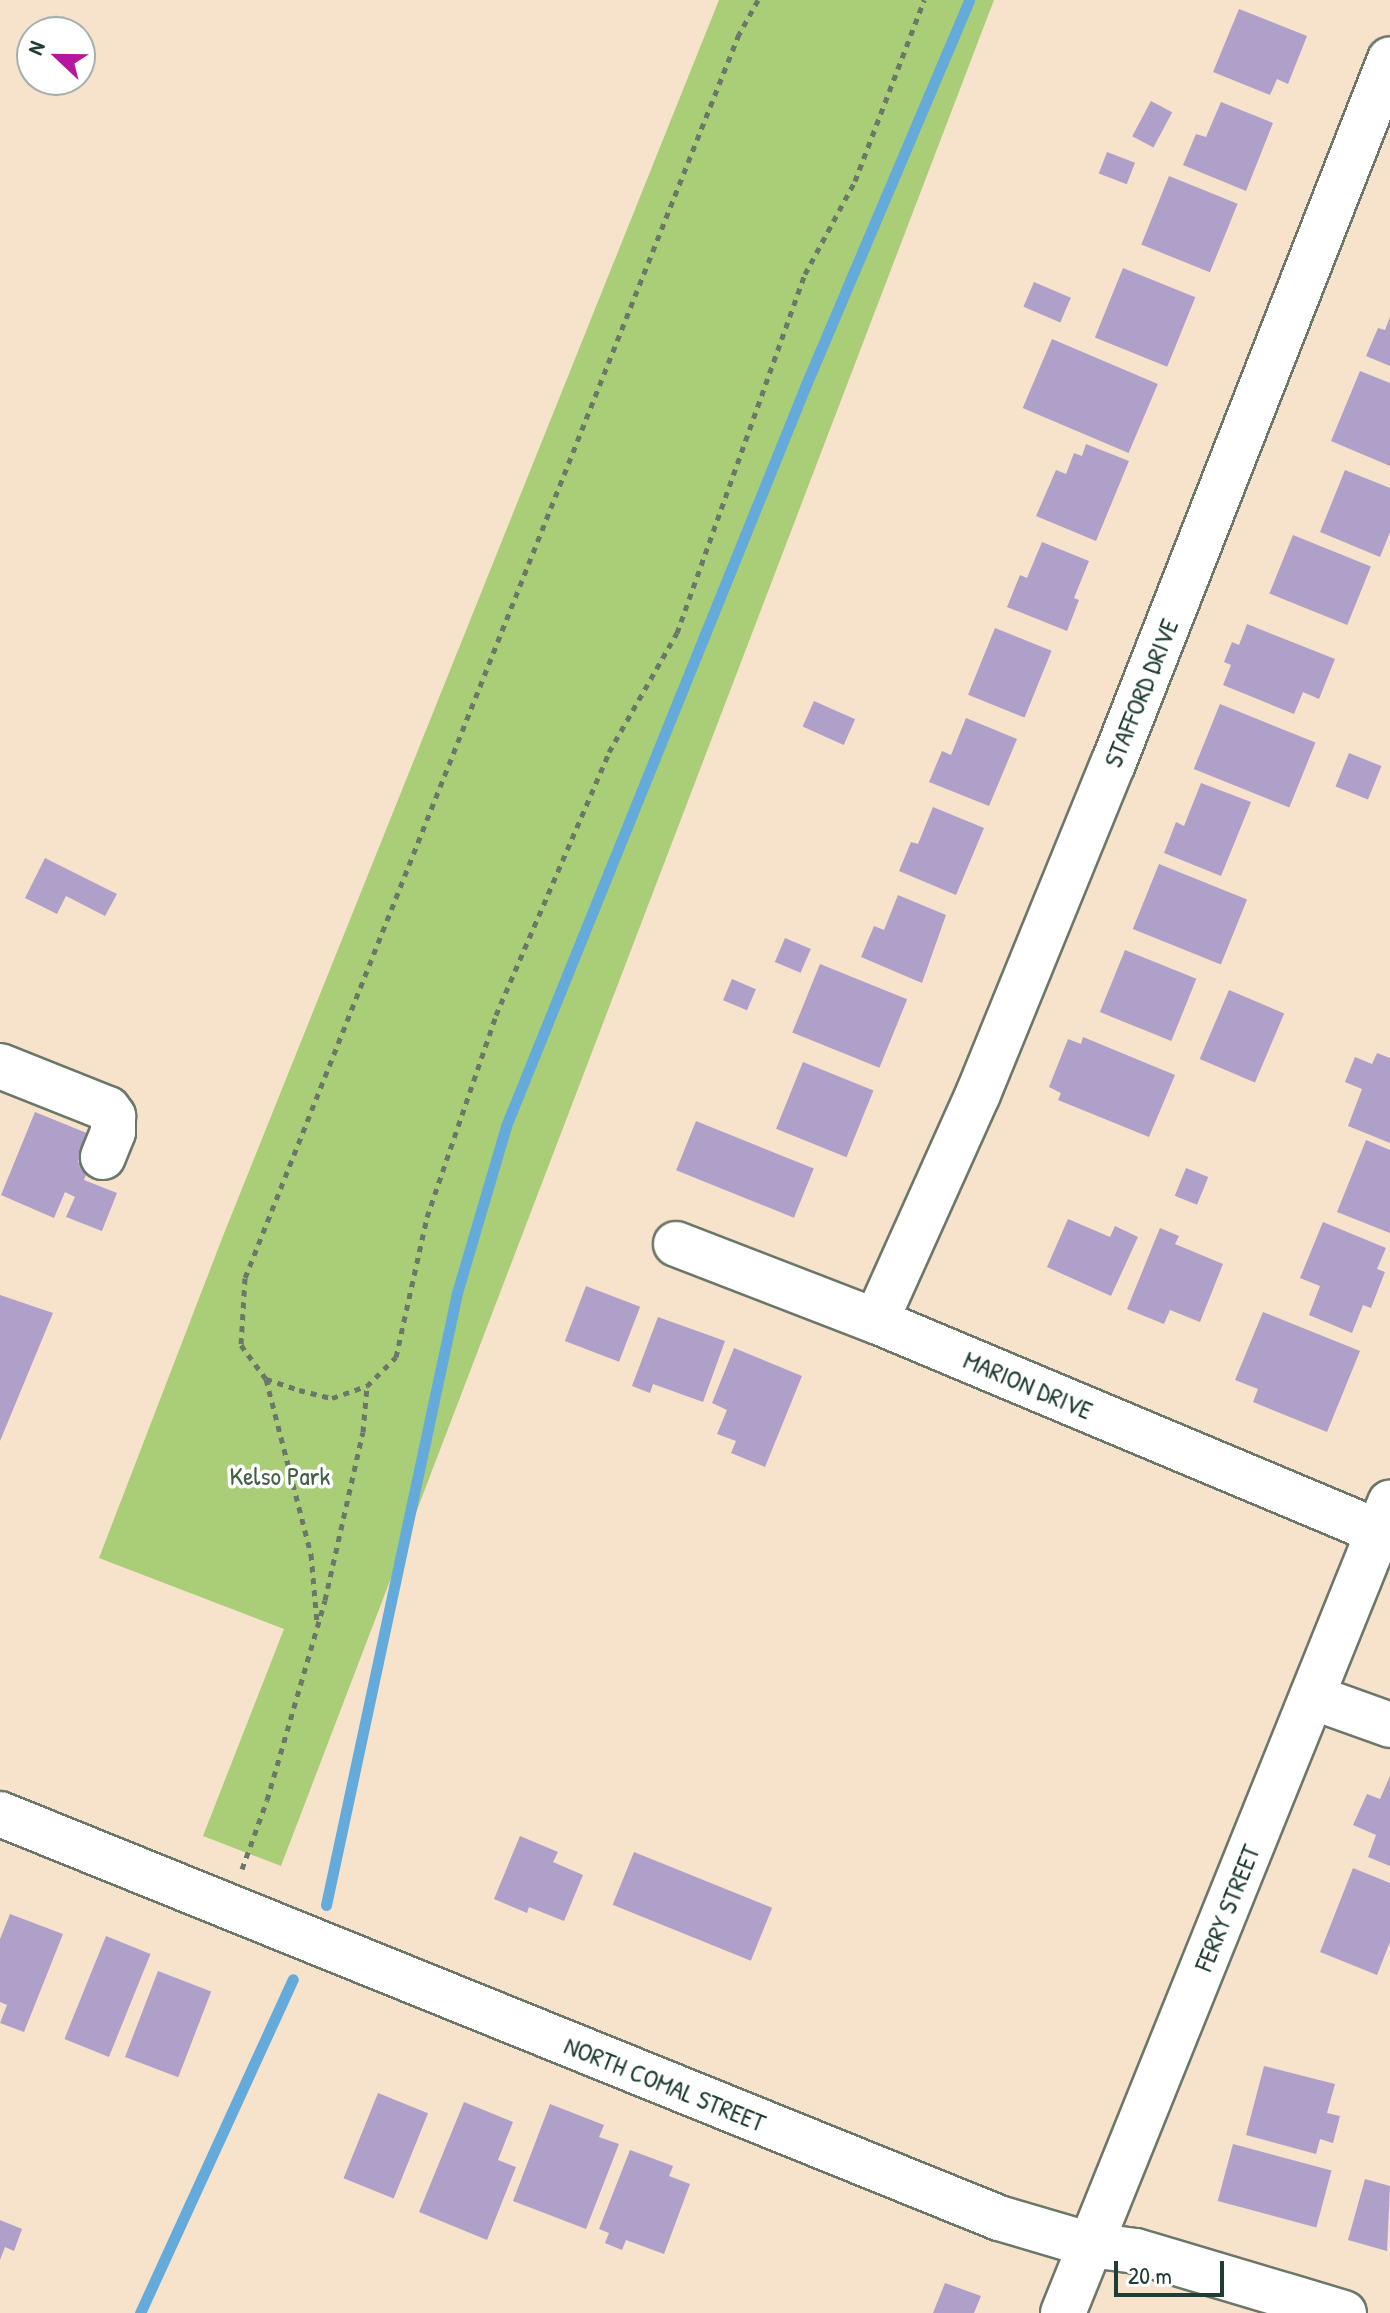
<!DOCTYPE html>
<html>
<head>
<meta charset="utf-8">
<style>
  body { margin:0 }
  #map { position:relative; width:1390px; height:2313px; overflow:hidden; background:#f7e2cb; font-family:"Patrick Hand",sans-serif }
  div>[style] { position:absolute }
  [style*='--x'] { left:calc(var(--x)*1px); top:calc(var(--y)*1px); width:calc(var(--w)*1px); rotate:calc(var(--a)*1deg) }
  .green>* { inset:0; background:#aace77 }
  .stream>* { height:11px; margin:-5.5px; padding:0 5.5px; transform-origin:5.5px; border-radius:5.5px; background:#64aada }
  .building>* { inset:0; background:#afa0c9; transform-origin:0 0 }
  .path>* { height:5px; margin-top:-2.5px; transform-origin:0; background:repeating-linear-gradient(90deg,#6b7769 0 6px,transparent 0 12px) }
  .roads { filter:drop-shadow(2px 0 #6b7769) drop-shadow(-2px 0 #6b7769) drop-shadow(0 2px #6b7769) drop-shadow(0 -2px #6b7769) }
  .minor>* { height:44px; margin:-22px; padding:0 22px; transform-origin:22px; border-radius:22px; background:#fff }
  span { translate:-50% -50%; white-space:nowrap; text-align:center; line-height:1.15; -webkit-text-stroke:7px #fff; paint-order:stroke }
  .street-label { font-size:26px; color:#1f3d34 }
  .park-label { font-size:26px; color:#426145 }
  .north { position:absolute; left:16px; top:16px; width:80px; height:80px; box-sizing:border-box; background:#fff; border:2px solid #a5b1ae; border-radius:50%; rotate:292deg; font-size:22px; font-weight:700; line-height:32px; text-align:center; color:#1f3d34 }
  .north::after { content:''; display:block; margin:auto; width:28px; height:36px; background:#b5179e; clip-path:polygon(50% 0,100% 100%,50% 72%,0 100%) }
  .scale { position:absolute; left:1114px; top:2261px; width:110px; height:36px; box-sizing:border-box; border:4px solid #1f3d34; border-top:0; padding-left:10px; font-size:24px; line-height:28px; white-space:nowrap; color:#1f3d34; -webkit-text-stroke:6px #fff; paint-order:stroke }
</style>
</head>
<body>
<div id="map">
  <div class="green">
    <div style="clip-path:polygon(719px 0,994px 0,281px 1866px,203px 1836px,284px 1629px,99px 1558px,223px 1236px)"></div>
  </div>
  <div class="stream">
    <div style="--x:326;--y:1905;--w:626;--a:-77.92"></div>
    <div style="--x:457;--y:1293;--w:174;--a:-73.6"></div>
    <div style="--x:506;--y:1126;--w:797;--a:-67.97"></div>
    <div style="--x:805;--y:387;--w:420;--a:-67"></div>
    <div style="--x:140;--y:2313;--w:367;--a:-65.4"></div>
  </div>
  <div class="building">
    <div style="clip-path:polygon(1239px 9px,1307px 36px,1288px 84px,1277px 79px,1270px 95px,1213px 72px)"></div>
    <div style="left:1151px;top:101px;width:24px;height:40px;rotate:28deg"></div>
    <div style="clip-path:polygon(1221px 102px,1273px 123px,1246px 191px,1183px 165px,1196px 134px,1206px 137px)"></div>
    <div style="left:1107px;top:152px;width:30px;height:23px;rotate:21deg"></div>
    <div style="left:1169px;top:176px;width:74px;height:74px;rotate:22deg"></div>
    <div style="left:1123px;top:268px;width:78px;height:75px;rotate:22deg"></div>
    <div style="left:1034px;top:282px;width:40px;height:27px;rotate:23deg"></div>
    <div style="clip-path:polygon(1390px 317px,1390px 366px,1366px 356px,1378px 328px,1385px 330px)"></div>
    <div style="left:1052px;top:339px;width:115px;height:75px;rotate:23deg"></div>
    <div style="clip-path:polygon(1360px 371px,1390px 383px,1390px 466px,1331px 441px)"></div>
    <div style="clip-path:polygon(1086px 444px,1129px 461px,1096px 541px,1036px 516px,1056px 470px,1066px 474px,1074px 453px,1082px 456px)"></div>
    <div style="clip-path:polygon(1345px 470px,1390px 488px,1390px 532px,1380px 557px,1320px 532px)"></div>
    <div style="left:1293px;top:535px;width:84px;height:63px;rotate:22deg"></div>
    <div style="clip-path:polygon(1042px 542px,1089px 561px,1074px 598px,1079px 600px,1067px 631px,1007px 607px,1020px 575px,1027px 578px)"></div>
    <div style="clip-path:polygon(1247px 624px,1335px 659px,1319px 699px,1303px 692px,1294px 714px,1223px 685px,1231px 665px,1224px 662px,1232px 642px,1239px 645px)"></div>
    <div style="left:995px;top:628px;width:61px;height:72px;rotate:22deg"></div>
    <div style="left:814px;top:701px;width:45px;height:28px;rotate:24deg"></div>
    <div style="left:1220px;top:704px;width:103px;height:70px;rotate:22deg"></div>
    <div style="clip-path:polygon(966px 718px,1017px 739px,989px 806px,929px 782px,942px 751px,951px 755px)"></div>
    <div style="left:1349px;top:753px;width:35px;height:36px;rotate:22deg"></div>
    <div style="clip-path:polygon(1201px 783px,1251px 802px,1221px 876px,1164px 853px,1176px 822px,1184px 826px)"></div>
    <div style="clip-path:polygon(933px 807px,984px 828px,956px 895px,899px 871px,911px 842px,918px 844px)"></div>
    <div style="clip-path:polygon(45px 858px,117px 894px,105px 916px,66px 896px,57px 914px,25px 898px)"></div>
    <div style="left:1159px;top:864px;width:95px;height:70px;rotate:22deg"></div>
    <div style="clip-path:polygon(898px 895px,946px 915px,922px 983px,861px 957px,874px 926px,884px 930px)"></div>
    <div style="left:785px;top:938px;width:28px;height:26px;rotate:23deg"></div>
    <div style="left:1125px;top:950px;width:77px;height:67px;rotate:22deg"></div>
    <div style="left:820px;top:964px;width:94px;height:74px;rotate:22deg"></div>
    <div style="left:732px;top:979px;width:26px;height:23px;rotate:23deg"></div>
    <div style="left:1229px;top:990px;width:60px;height:75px;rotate:23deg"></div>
    <div style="clip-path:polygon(1083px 1037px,1175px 1075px,1149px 1137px,1058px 1100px,1061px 1093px,1049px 1087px,1068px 1039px,1081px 1044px)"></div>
    <div style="clip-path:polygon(1377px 1053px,1390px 1058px,1390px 1143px,1348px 1126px,1362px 1089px,1345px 1082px,1355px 1057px,1372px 1064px)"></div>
    <div style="left:803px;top:1062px;width:76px;height:72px;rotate:22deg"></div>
    <div style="clip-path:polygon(35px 1112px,89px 1134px,78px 1162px,89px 1167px,84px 1180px,117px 1193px,102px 1231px,66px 1217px,75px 1197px,65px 1192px,54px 1218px,1px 1195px)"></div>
    <div style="left:696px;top:1121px;width:127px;height:53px;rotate:22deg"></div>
    <div style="clip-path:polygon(1366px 1140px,1390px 1150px,1390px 1233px,1337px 1212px)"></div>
    <div style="left:1186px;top:1168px;width:24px;height:30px;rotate:22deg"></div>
    <div style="clip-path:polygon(1068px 1219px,1110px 1237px,1115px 1226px,1138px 1237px,1111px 1296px,1047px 1267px)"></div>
    <div style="clip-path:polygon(1323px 1222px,1386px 1248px,1377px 1269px,1385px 1272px,1371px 1308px,1363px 1305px,1352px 1333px,1309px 1315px,1320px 1286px,1300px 1278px)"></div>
    <div style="clip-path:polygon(1160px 1228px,1179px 1236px,1175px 1244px,1223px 1264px,1200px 1322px,1170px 1310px,1164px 1324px,1127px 1309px)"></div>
    <div style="left:586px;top:1286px;width:58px;height:59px;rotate:21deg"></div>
    <div style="clip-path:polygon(0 1295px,53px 1313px,0 1441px)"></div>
    <div style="clip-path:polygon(1263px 1312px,1360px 1351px,1327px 1432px,1253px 1402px,1258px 1389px,1235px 1380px)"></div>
    <div style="clip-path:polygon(658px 1317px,725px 1341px,703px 1402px,653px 1384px,650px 1393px,632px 1386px)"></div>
    <div style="clip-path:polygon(734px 1348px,802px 1376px,765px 1467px,731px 1453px,736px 1441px,717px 1434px,727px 1410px,712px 1403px)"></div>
    <div style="clip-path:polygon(1390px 1776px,1390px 1866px,1368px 1857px,1376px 1835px,1353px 1825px,1367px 1794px,1380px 1799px)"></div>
    <div style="clip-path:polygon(520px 1836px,558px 1852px,553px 1862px,583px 1875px,564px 1921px,529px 1907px,527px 1913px,494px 1899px)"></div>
    <div style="left:634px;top:1852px;width:149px;height:57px;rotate:22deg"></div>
    <div style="clip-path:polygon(1353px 1868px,1390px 1883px,1390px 1942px,1377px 1975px,1320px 1952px)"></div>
    <div style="clip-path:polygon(10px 1914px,63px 1934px,24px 2032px,0 2023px,7px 2005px,0 2002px,0 1939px)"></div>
    <div style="left:106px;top:1936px;width:48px;height:111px;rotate:22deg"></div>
    <div style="left:158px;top:1971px;width:57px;height:92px;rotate:21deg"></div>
    <div style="clip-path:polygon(1264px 2066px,1335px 2084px,1327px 2113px,1340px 2116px,1333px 2143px,1320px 2139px,1316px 2154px,1246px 2135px)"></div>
    <div style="left:378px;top:2093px;width:54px;height:92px;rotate:22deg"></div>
    <div style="clip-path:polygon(464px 2102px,513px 2122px,498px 2160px,516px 2167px,487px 2240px,419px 2212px)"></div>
    <div style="clip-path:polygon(550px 2104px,604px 2125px,599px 2137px,619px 2144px,586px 2229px,513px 2201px)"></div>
    <div style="left:1233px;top:2144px;width:102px;height:59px;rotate:15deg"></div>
    <div style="clip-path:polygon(630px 2150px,673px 2166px,669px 2176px,690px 2184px,664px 2254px,626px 2240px,622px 2250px,605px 2243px,609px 2233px,599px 2229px)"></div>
    <div style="clip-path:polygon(1365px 2179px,1390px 2186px,1387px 2251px,1348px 2240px)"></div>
    <div style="clip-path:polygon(0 2220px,22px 2229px,14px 2251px,5px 2247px,0 2260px)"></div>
    <div style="clip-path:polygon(945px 2283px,981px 2296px,974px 2313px,933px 2313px)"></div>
  </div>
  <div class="path">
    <div style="--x:758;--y:0;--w:39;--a:119"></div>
    <div style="--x:739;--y:34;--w:1338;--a:111.66"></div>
    <div style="--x:245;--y:1278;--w:67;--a:93.4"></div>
    <div style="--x:241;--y:1345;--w:42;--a:53.7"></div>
    <div style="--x:266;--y:1379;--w:35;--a:18"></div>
    <div style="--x:299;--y:1390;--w:34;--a:14"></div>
    <div style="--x:332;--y:1398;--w:37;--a:-19"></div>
    <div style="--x:367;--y:1386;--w:41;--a:-45"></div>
    <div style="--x:396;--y:1357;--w:143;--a:-77.5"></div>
    <div style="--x:427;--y:1217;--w:213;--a:-71.1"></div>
    <div style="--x:496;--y:1015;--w:286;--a:-66.7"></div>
    <div style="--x:609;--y:752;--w:137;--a:-60.3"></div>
    <div style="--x:677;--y:633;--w:381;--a:-70.4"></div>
    <div style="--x:805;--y:274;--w:106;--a:-61.7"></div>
    <div style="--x:855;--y:181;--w:194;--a:-69.1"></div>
    <div style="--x:266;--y:1379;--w:181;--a:75.6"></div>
    <div style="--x:311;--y:1554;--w:68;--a:85"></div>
    <div style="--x:242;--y:1869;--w:73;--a:-70.1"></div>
    <div style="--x:267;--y:1800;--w:208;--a:-73.8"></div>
    <div style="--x:325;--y:1600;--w:172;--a:-77.3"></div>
    <div style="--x:363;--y:1432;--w:46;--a:-85"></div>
  </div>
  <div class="roads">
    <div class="minor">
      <div style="--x:0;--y:1066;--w:116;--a:21.7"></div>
      <div style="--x:108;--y:1109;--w:9;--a:54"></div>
      <div style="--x:113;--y:1116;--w:16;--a:90"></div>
      <div style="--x:113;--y:1132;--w:27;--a:112"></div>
      <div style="--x:676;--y:1244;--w:214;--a:21.1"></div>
      <div style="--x:876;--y:1321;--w:545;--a:22.76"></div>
      <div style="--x:876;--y:1321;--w:249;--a:-65.8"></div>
      <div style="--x:978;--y:1094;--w:357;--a:-67.8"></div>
      <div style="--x:1113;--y:764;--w:757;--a:-68.55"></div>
      <div style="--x:1312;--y:1697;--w:83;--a:19.7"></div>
      <div style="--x:0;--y:1814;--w:1078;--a:22.02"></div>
      <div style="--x:999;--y:2218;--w:96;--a:16.4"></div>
      <div style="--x:1091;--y:2245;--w:45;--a:7.6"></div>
      <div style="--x:1136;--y:2251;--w:217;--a:16.6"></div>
      <div style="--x:1063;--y:2313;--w:874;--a:-68.02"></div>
    </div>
  </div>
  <div class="street-label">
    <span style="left:1141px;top:693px;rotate:-68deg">STAFFORD DRIVE</span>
    <span style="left:1028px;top:1385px;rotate:23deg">MARION DRIVE</span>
    <span style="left:1227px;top:1908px;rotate:-68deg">FERRY STREET</span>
    <span style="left:665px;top:2084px;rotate:22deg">NORTH COMAL STREET</span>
  </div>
  <div class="park-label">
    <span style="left:280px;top:1476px">Kelso Park</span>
  </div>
  <div class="north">N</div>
  <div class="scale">20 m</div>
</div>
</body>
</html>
